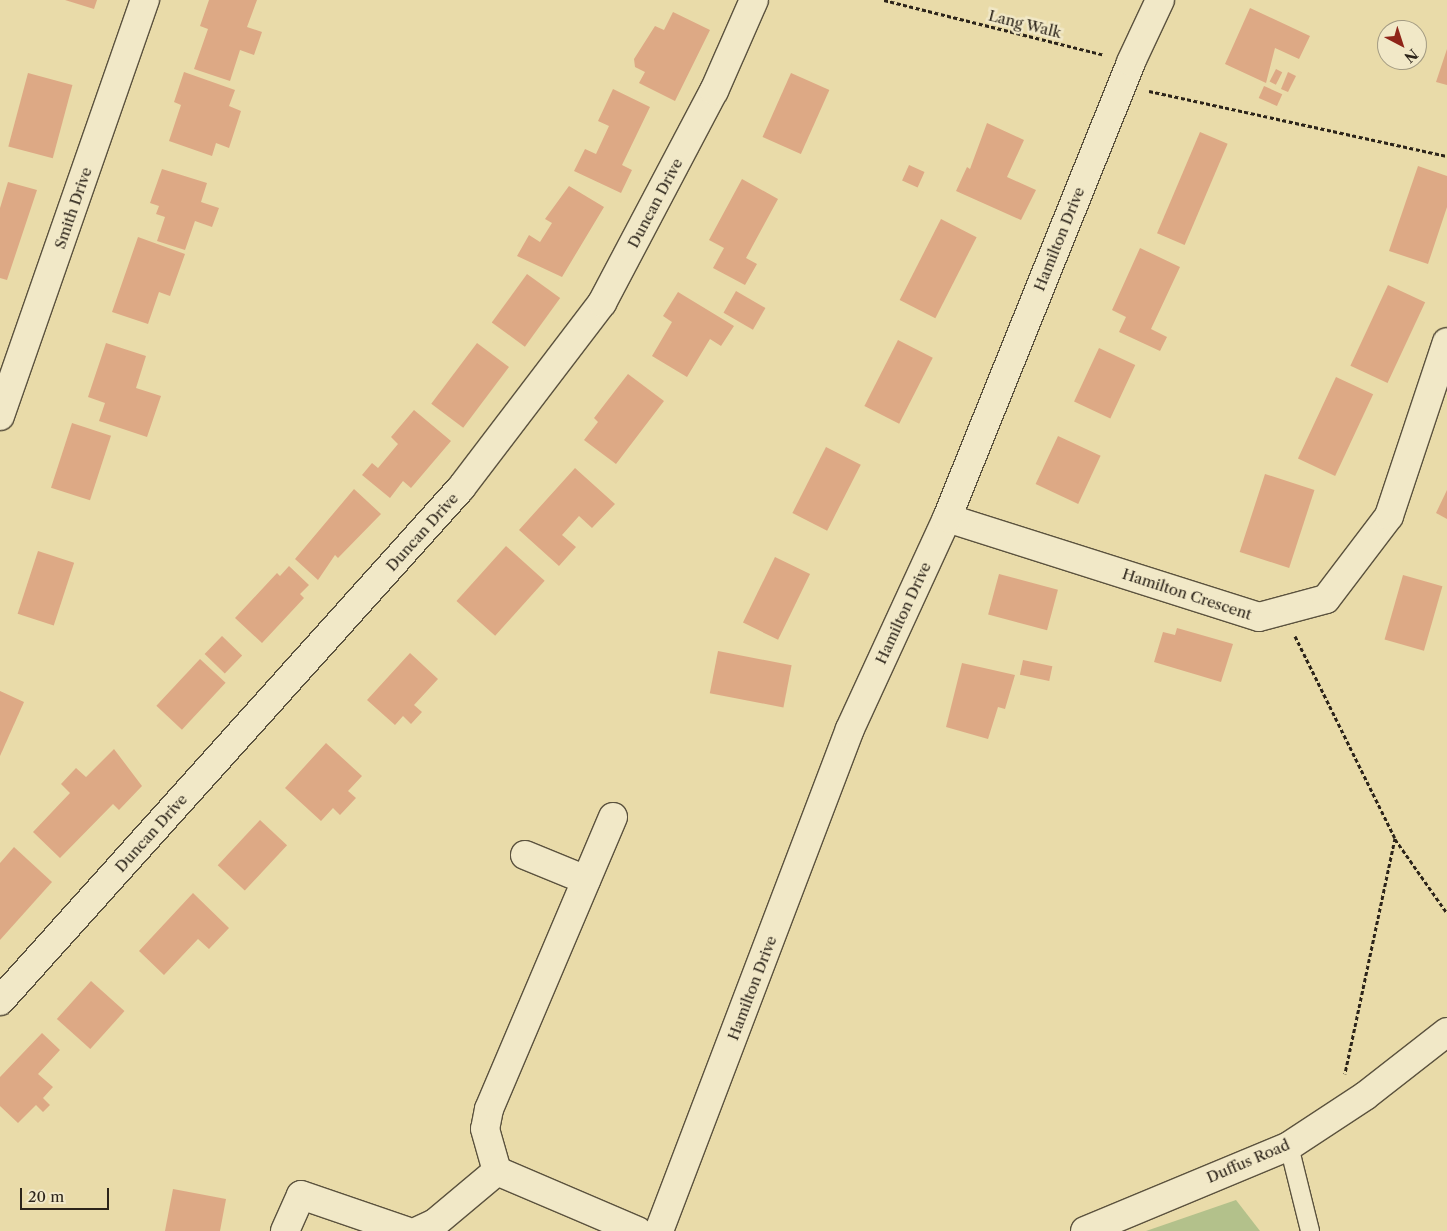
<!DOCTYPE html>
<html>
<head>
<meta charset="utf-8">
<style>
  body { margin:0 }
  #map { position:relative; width:1447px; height:1231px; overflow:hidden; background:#e9dba9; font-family:"Libre Caslon Text",serif }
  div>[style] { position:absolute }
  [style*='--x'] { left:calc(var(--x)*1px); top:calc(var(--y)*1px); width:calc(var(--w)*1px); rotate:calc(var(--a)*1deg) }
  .green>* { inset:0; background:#b3c18b }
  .building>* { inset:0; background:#dda985; transform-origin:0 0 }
  .path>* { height:3px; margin-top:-1.5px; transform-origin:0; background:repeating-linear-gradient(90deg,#2c241a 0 4px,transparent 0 6.5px) }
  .roads { filter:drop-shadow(1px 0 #5b523e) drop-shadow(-1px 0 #5b523e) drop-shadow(0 1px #5b523e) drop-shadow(0 -1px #5b523e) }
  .service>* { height:18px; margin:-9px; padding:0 9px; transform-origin:9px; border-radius:9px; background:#f1e8c7 }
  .minor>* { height:28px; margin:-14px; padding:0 14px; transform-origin:14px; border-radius:14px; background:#f1e8c7 }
  .secondary>* { height:28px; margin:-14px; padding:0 14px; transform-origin:14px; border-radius:14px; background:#f1e8c7 }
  span { translate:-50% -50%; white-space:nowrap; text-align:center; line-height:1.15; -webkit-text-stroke:5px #f1e8c7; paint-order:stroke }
  .street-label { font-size:15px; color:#2c241a }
  .north { position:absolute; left:1377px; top:20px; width:50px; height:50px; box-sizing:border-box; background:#f1e8c7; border:1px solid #a29a82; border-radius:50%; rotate:140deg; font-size:14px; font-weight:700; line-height:20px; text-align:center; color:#2c241a }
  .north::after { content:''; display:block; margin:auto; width:18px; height:22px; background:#8f2418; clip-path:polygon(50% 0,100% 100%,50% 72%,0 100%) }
  .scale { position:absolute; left:20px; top:1188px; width:89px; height:22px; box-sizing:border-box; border:2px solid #2c241a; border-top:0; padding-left:6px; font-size:15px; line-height:18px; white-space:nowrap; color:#2c241a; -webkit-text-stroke:4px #f1e8c7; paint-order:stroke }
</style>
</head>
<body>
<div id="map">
  <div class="green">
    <div style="clip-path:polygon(1236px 1200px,1260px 1231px,1146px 1231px)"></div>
  </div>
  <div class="building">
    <div style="clip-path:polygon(65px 0,97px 0,94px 9px)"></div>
    <div style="clip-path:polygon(209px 0,257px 0,247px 27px,262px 32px,254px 55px,240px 50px,230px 81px,194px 69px,208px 29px,200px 26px)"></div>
    <div style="clip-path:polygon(1250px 8px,1310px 36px,1299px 59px,1275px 48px,1266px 83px,1225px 64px)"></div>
    <div style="clip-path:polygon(673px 12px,710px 30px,675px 101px,639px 83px,645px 72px,635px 67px,634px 59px,655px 26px,664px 30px)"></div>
    <div style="clip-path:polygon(1447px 49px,1447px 85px,1436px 82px)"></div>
    <div style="left:1276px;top:69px;width:7px;height:14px;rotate:27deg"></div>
    <div style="clip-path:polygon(184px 72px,235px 90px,229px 106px,241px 111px,229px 148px,216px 143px,212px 156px,169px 141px,181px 105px,174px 102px)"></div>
    <div style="clip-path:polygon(1288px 72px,1296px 76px,1288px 92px,1281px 89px)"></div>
    <div style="left:28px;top:73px;width:46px;height:76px;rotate:15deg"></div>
    <div style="left:791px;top:73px;width:42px;height:70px;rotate:24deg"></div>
    <div style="left:1264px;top:86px;width:20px;height:13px;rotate:24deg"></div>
    <div style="clip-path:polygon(613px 89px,650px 107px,622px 165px,632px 170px,621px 193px,574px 171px,585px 149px,596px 154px,609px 126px,598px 121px)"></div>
    <div style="clip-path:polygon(987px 123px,1024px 140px,1007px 177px,1036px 190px,1021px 220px,956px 191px,967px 167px,970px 169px)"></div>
    <div style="left:1200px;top:132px;width:30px;height:110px;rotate:23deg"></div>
    <div style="left:909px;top:165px;width:17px;height:17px;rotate:24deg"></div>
    <div style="clip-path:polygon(1418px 166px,1447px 176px,1447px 207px,1428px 264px,1389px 251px)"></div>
    <div style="clip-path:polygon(162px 169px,207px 183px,201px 202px,219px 208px,212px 227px,195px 221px,185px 250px,157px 241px,165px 217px,156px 214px,159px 206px,150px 203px)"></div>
    <div style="clip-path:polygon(742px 179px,778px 199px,746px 258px,757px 264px,745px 285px,713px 268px,724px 248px,709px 240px)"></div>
    <div style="clip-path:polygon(8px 182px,37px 190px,7px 280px,0 278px,0 208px)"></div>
    <div style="clip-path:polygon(569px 186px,604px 207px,562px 277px,517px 256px,529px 235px,540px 242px,552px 223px,545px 219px)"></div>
    <div style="left:941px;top:219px;width:40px;height:91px;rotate:27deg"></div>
    <div style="clip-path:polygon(138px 237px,185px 254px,170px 296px,159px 292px,148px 324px,112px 312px)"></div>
    <div style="clip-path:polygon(1140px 248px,1180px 267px,1151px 329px,1167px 337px,1160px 351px,1119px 332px,1126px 317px,1112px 310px)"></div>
    <div style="left:527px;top:274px;width:41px;height:60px;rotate:36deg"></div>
    <div style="left:1388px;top:285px;width:41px;height:89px;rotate:25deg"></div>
    <div style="left:736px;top:291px;width:34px;height:25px;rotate:30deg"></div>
    <div style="clip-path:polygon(678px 292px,734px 326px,721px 346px,710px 339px,687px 377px,652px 356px,672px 322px,663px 316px)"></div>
    <div style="left:898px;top:340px;width:39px;height:74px;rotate:27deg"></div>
    <div style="clip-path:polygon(106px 343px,146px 356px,136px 388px,161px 396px,147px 437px,99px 421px,105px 403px,88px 397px)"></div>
    <div style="left:477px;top:343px;width:40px;height:76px;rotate:37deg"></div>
    <div style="left:1099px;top:348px;width:40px;height:59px;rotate:25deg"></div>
    <div style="clip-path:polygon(628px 374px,664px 401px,616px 464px,584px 440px,598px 422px,594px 418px)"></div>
    <div style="left:1336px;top:377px;width:41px;height:90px;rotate:25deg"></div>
    <div style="clip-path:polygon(414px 410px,451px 441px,411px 488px,403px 481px,390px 498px,362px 475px,372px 463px,378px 468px,398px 444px,391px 437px)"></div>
    <div style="left:72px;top:423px;width:41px;height:68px;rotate:18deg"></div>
    <div style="left:1058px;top:436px;width:47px;height:53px;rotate:25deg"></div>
    <div style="left:826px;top:447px;width:39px;height:74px;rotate:27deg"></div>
    <div style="clip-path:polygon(575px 468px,615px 504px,592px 528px,579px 516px,562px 535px,576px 547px,559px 566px,519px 530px)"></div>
    <div style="left:1265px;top:474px;width:52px;height:82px;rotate:18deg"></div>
    <div style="clip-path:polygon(354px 489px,381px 514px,338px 558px,335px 555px,318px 580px,295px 559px)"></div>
    <div style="clip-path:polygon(1447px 490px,1447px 519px,1436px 513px)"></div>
    <div style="left:506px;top:546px;width:52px;height:74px;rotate:42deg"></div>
    <div style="left:38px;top:551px;width:38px;height:66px;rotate:18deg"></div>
    <div style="left:775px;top:557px;width:39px;height:73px;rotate:26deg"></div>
    <div style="clip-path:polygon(289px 566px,309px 585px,300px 594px,304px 598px,262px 643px,235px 618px,277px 573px,280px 576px)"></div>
    <div style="left:999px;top:574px;width:61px;height:42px;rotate:15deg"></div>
    <div style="left:1403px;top:575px;width:41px;height:67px;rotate:16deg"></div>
    <div style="clip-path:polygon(1177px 628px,1233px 644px,1221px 682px,1154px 662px,1163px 632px,1175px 635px)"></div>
    <div style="left:222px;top:636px;width:28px;height:25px;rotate:44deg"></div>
    <div style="left:718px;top:651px;width:75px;height:43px;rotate:11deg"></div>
    <div style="clip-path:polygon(410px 653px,438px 679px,414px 705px,422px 712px,411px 724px,403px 716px,395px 725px,367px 700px)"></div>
    <div style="left:200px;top:659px;width:35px;height:64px;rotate:43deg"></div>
    <div style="left:1023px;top:660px;width:30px;height:15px;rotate:12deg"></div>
    <div style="clip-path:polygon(962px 663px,1015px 675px,1005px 709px,998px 707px,988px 739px,946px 727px)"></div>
    <div style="clip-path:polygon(0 691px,24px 702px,0 756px)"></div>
    <div style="clip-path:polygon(326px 743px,362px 776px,348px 791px,356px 798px,340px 815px,333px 808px,321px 821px,285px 788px)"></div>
    <div style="clip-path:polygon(114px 749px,142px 786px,119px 810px,113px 804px,60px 858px,33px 832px,70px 793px,61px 784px,76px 768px,86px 777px)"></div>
    <div style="left:260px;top:820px;width:37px;height:62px;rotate:43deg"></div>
    <div style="clip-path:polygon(14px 847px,52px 882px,0 940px,0 863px)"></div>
    <div style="clip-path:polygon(193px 893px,229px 928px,209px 949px,198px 939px,164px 975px,139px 951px)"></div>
    <div style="left:91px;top:981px;width:45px;height:51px;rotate:42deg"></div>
    <div style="clip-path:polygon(42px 1033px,60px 1050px,38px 1074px,53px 1087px,43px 1098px,50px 1105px,43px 1112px,36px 1105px,18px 1123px,0 1106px,0 1077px)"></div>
    <div style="clip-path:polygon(173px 1189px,226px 1199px,220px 1231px,165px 1231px)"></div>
  </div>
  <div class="path">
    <div style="--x:884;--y:0;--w:227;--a:14"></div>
    <div style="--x:1149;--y:91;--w:305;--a:12.3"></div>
    <div style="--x:1295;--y:636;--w:225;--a:63.7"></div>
    <div style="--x:1395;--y:838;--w:241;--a:102"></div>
    <div style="--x:1395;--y:839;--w:90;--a:54.9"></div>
  </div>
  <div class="roads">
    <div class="service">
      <div style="--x:1289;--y:1146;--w:88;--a:76.1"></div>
    </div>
    <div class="minor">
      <div style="--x:0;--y:416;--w:441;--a:-70.8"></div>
      <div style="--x:947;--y:518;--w:327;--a:17.6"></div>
      <div style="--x:1259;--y:617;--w:69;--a:-15"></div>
      <div style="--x:1326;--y:599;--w:104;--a:-52.8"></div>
      <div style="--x:1389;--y:516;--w:183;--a:-71.6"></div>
      <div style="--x:613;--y:817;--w:317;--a:113"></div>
      <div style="--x:489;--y:1109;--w:20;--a:101"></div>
      <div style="--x:485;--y:1129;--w:44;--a:74.1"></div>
      <div style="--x:497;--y:1171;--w:153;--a:23.1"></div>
      <div style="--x:525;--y:855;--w:66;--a:22.3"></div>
      <div style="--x:0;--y:1001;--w:690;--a:-48.06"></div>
      <div style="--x:461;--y:488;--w:233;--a:-52.7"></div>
      <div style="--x:602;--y:303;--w:240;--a:-62.2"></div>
      <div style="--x:714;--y:91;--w:99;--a:-66.3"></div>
      <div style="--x:285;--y:1231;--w:39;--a:-66"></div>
      <div style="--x:301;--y:1195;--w:111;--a:18.9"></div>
      <div style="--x:418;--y:1231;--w:19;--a:-25"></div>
      <div style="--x:435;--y:1223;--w:81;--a:-40"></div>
      <div style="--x:659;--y:1231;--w:537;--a:-69.17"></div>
      <div style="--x:850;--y:729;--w:232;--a:-65.3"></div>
      <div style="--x:947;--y:518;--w:492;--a:-68"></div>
      <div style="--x:1131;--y:62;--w:68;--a:-64.9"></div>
    </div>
    <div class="secondary">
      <div style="--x:1085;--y:1231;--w:221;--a:-22.6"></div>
      <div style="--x:1289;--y:1146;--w:91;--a:-33.3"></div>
      <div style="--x:1365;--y:1096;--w:104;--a:-38"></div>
    </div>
  </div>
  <div class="street-label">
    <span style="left:1025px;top:24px;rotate:14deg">Lang Walk</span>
    <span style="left:655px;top:203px;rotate:-62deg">Duncan Drive</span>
    <span style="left:73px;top:208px;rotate:-71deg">Smith Drive</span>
    <span style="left:1059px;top:239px;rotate:-68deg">Hamilton Drive</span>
    <span style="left:422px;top:532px;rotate:-48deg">Duncan Drive</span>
    <span style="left:1187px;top:594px;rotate:18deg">Hamilton Crescent</span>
    <span style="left:903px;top:613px;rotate:-65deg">Hamilton Drive</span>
    <span style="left:151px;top:833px;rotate:-48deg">Duncan Drive</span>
    <span style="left:752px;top:988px;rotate:-69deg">Hamilton Drive</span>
    <span style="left:1248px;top:1161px;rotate:-23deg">Duffus Road</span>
  </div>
  <div class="north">N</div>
  <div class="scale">20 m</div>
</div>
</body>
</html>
